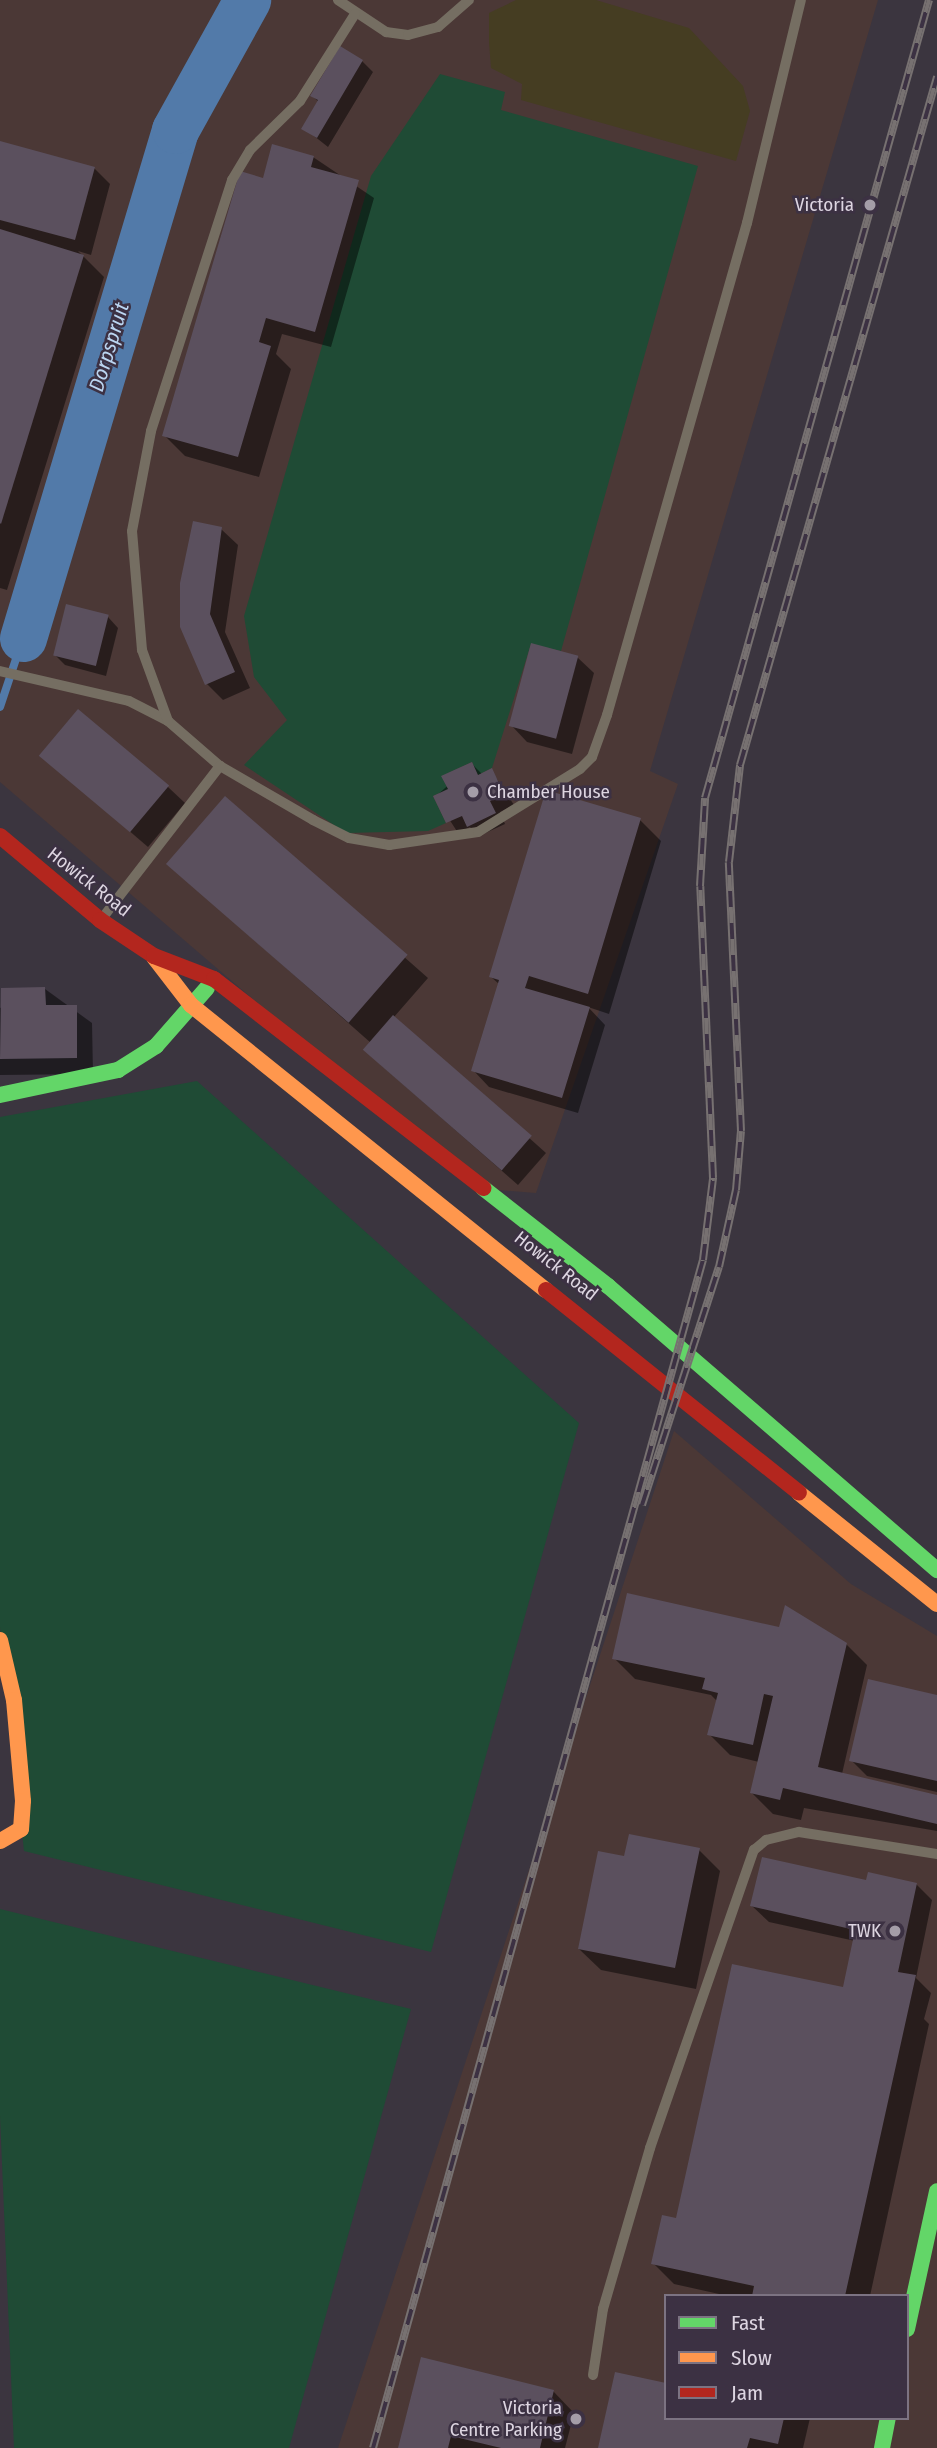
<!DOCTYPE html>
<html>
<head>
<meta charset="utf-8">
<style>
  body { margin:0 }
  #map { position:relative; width:937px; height:2448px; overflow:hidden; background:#3b353f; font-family:"Fira Sans Condensed",sans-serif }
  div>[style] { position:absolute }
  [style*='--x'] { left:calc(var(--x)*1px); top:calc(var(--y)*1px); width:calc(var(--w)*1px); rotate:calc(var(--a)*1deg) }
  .commercial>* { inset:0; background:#4b3836 }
  .green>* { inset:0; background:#1f4b35 }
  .sand>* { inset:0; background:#453d22 }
  .shadow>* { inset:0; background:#0007 }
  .stream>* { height:8px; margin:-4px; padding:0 4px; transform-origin:4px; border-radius:4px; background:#527aa9 }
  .river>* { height:47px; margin:-23.5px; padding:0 23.5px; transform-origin:23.5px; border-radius:23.5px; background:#527aa9 }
  .building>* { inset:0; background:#5b505e; transform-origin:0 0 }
  .lane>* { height:10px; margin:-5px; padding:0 5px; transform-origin:5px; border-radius:5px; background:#756e62 }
  .fast>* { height:16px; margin:-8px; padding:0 8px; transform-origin:8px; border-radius:8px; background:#63d668 }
  .slow>* { height:16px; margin:-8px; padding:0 8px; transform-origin:8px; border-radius:8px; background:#ff974d }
  .jam>* { height:16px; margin:-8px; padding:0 8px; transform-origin:8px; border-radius:8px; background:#b3261e }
  .rail>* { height:8px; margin-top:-4px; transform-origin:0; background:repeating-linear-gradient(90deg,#3c3143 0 16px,#777171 0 32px); box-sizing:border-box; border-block:2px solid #777171 }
  .dots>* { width:19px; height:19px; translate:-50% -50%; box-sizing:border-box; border:4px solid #3c3143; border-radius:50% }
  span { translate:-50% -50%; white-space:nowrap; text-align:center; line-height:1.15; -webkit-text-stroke:5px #3c3143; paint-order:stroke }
  .poi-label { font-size:19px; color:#ddd5e1 }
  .right { translate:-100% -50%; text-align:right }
  .left { translate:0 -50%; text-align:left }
  .street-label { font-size:19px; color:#ddd5e1 }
  .water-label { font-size:21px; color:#bbd5f1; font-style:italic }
  .legend { position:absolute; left:664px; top:2294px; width:245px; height:126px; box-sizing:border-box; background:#3c3143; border:2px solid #7c7382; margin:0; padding:9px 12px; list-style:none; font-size:21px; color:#ddd5e1 }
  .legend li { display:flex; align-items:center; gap:14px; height:35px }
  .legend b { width:35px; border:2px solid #7c7382 }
</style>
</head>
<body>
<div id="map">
  <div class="commercial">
    <div style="clip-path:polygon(0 0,878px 0,650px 771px,678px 784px,536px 1193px,473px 1188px,0 782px)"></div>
    <div style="clip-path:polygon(evenodd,674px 1431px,851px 1584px,937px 1636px,937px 2448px,338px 2448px,674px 1431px,666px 2296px,907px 2296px,907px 2418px,666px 2418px,666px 2296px)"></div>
  </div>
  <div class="green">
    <div style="clip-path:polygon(440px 74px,505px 92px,501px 110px,698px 166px,561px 651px,531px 644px,492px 768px,478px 775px,472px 762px,442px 776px,448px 789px,433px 796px,446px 823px,428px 831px,346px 833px,244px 765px,287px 720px,254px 677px,244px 616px,371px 176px)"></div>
    <div style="clip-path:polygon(197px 1081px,579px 1423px,431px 1952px,24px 1851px,0 1627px,0 1117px)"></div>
    <div style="clip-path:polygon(0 1909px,411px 2009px,289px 2448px,14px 2448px,0 2116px)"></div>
  </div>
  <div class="sand">
    <div style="clip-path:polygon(516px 0,596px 0,689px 28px,743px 86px,750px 111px,736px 161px,521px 100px,522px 84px,491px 68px,489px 42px,489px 13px)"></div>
  </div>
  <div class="shadow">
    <div style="clip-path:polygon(362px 61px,373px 72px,328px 147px,304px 128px,319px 102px,312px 96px)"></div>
    <div style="clip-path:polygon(0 143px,94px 168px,110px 184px,91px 255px,78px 251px,104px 277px,7px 590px,0 588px)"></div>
    <div style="clip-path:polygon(313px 157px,374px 198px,331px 347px,282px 334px,276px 354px,291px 369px,259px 477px,185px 456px,164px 435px,264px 180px)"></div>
    <div style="clip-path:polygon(221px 529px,238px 545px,225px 632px,250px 688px,223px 700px,207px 684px,182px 626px)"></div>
    <div style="clip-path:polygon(108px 617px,118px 628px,106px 676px,65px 665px,54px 654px)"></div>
    <div style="clip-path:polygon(577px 657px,594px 673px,572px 754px,527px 742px,511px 725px)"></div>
    <div style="clip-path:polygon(42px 756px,168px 787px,185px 803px,148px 847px)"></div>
    <div style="clip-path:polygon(472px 764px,483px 775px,491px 770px,514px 805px,500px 812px,505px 824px,479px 836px,470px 827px,458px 833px,435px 797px)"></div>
    <div style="clip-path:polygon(225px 799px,428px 978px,394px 1017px,546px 1153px,518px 1185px,381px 1065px,371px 1043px,168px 864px)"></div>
    <div style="clip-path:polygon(640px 820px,661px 841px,609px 1014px,588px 1007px,605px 1025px,578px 1113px,489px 1087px,473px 1070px,499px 984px,491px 977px)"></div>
    <div style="clip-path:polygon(45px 989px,92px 1023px,93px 1074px,0 1075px,0 1008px)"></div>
    <div style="clip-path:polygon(846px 1644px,867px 1665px,842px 1774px,937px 1797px,937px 1831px,804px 1808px,801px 1820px,773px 1814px,752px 1793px,759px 1762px,730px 1755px,709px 1734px,718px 1702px,711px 1695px,635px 1679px,614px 1658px)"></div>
    <div style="clip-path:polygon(937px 1697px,937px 1792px,867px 1776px,851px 1760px)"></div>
    <div style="clip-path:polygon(699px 1850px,720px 1871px,696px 1989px,601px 1970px,579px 1949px,626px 1858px)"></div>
    <div style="clip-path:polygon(868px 1882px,916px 1884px,932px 1900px,916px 1978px,931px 1993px,924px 2019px,929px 2024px,870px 2296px,728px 2296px,674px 2284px,653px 2263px,678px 2220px,848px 1990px,855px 1941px,769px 1922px,752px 1906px)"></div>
    <div style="clip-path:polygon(553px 2391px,574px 2413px,565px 2448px,400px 2448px)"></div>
    <div style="clip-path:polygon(666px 2418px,810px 2418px,803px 2448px,600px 2448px)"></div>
  </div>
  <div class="stream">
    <div style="--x:0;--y:707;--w:73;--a:-71.6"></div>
  </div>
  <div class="river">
    <div style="--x:23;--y:638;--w:530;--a:-73.34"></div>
    <div style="--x:175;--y:130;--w:149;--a:-61"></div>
  </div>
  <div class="building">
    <div style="clip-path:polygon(340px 46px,363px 60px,317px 138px,301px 129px,318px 100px,310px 96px)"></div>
    <div style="clip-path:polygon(0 141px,95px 167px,75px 240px,0 220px)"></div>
    <div style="clip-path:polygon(272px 144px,314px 156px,311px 167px,359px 180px,315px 332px,266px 318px,259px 342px,271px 346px,238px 457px,162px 436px,240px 171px,263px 178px)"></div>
    <div style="clip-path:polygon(0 229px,84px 255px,1px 524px,0 523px)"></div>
    <div style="clip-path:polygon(193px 521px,222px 527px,210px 614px,235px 672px,205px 685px,180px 627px,180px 583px)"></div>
    <div style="left:66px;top:604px;width:44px;height:53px;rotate:14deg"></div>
    <div style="left:531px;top:643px;width:49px;height:86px;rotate:15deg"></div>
    <div style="left:78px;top:709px;width:119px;height:61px;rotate:40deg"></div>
    <div style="clip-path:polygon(472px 762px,478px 775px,492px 768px,504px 794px,490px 801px,496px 813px,467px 827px,462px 816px,446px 823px,433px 796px,448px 789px,441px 776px)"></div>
    <div style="clip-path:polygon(546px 790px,641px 818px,588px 994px,529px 976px,525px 988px,590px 1007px,562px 1098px,471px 1071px,499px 980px,489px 977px)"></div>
    <div style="left:225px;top:796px;width:242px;height:90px;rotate:41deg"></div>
    <div style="clip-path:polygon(45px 987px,46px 1005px,77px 1005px,77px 1058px,0 1059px,1px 988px)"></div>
    <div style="left:393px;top:1015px;width:184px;height:46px;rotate:41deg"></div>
    <div style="clip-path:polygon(627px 1593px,779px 1627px,785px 1605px,847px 1643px,818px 1767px,937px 1795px,937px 1824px,783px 1788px,780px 1800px,750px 1793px,773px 1696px,764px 1694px,753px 1745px,707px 1735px,718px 1693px,702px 1689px,705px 1678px,612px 1659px)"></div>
    <div style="clip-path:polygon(868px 1679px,937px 1695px,937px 1781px,849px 1761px)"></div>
    <div style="clip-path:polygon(629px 1834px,700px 1848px,675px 1968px,578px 1949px,598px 1851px,624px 1856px)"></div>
    <div style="clip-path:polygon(762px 1857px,866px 1880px,868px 1872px,917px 1883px,898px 1972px,916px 1975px,845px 2296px,752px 2296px,754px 2286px,651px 2264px,662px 2215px,676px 2218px,732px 1964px,843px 1987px,855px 1930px,750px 1906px)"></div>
    <div style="clip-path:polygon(421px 2357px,554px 2390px,540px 2448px,501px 2448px,451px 2436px,448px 2448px,398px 2448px)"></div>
    <div style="clip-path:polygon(615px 2372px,666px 2383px,666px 2418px,784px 2418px,778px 2444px,750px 2438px,747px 2448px,598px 2448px)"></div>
  </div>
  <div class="lane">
    <div style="--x:338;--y:0;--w:58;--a:33.7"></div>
    <div style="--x:386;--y:32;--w:22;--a:8"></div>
    <div style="--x:408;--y:35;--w:31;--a:-15"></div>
    <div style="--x:438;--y:27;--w:41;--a:-41.1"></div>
    <div style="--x:0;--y:671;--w:132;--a:13.1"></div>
    <div style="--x:129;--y:701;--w:44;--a:27.1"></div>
    <div style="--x:168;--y:721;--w:69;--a:40.9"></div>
    <div style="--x:220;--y:766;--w:108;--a:30.1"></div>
    <div style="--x:313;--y:820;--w:40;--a:26.6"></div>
    <div style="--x:349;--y:838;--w:41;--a:9.9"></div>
    <div style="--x:389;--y:845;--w:90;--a:-8.3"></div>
    <div style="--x:478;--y:832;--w:120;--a:-31.7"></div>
    <div style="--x:580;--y:769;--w:17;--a:-45"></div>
    <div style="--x:592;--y:757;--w:45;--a:-70.3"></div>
    <div style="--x:607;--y:715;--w:512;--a:-74.12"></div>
    <div style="--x:747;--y:223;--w:229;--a:-76.4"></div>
    <div style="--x:168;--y:721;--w:76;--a:-110.1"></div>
    <div style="--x:142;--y:650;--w:119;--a:-94.8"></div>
    <div style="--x:132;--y:531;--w:102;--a:-79.2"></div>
    <div style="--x:151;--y:431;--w:264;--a:-72.1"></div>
    <div style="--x:232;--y:180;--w:35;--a:-59"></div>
    <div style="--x:250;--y:150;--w:70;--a:-44.4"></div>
    <div style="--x:300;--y:101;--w:103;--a:-57.7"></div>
    <div style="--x:104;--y:916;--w:190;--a:-52.3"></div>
    <div style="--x:593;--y:2375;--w:67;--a:-81.4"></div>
    <div style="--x:603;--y:2309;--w:168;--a:-73.7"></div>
    <div style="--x:650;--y:2148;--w:316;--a:-70.8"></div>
    <div style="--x:754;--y:1850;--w:16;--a:-40"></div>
    <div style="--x:766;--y:1840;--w:34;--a:-14"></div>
    <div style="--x:799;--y:1832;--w:140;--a:9.1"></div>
  </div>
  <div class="fast">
    <div style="--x:0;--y:1095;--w:121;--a:-12"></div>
    <div style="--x:118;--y:1070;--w:45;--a:-32.3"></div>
    <div style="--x:156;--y:1046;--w:77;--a:-48.7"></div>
    <div style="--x:483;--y:1188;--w:159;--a:38.1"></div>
    <div style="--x:608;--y:1286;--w:435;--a:40.8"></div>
    <div style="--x:907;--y:2329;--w:141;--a:-77.7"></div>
    <div style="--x:882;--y:2448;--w:31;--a:-79"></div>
  </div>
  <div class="slow">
    <div style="--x:154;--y:957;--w:61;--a:52.4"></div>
    <div style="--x:191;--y:1005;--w:455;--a:38.8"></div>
    <div style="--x:799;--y:1493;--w:177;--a:38.8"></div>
    <div style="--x:0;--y:1640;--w:62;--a:76.9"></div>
    <div style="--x:14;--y:1700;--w:101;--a:84.9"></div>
    <div style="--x:23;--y:1801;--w:28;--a:94"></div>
    <div style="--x:21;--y:1829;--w:24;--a:150"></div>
  </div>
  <div class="jam">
    <div style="--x:0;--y:836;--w:131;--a:40"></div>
    <div style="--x:100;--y:920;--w:65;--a:33.7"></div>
    <div style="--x:154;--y:956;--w:64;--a:21"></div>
    <div style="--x:214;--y:979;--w:341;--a:37.8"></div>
    <div style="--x:546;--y:1290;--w:324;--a:38.7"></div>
  </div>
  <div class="rail">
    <div style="--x:642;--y:1505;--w:250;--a:-72.1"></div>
    <div style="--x:719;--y:1267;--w:79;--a:-77.6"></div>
    <div style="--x:736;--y:1190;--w:59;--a:-85.2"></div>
    <div style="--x:741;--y:1131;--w:269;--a:-92.6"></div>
    <div style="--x:729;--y:862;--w:98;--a:-83.5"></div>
    <div style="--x:740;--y:765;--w:716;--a:-74.02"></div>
    <div style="--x:373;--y:2448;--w:1233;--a:-74.48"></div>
    <div style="--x:703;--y:1260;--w:83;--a:-83"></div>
    <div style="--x:713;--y:1178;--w:292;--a:-92.5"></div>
    <div style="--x:700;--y:886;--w:88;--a:-86.7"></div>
    <div style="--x:705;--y:798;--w:829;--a:-74.32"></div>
  </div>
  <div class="dots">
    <div style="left:870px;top:205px;background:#a49da8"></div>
    <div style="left:473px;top:792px;background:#a49da8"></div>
    <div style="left:895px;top:1931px;background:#a49da8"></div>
    <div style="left:576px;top:2419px;background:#a49da8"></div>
  </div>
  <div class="poi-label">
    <span class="right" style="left:854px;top:205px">Victoria</span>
    <span class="left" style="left:487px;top:792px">Chamber House</span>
    <span class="right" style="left:881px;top:1931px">TWK</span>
    <span class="right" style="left:562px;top:2419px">Victoria<br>Centre Parking</span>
  </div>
  <div class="street-label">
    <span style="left:89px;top:882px;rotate:38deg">Howick Road</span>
    <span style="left:556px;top:1266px;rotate:38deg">Howick Road</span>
  </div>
  <div class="water-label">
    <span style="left:109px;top:347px;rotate:-73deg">Dorpspruit</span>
  </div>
  <ul class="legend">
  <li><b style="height:9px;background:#63d668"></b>Fast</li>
  <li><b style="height:9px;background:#ff974d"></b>Slow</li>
  <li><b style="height:9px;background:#b3261e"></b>Jam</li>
  </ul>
</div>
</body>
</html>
